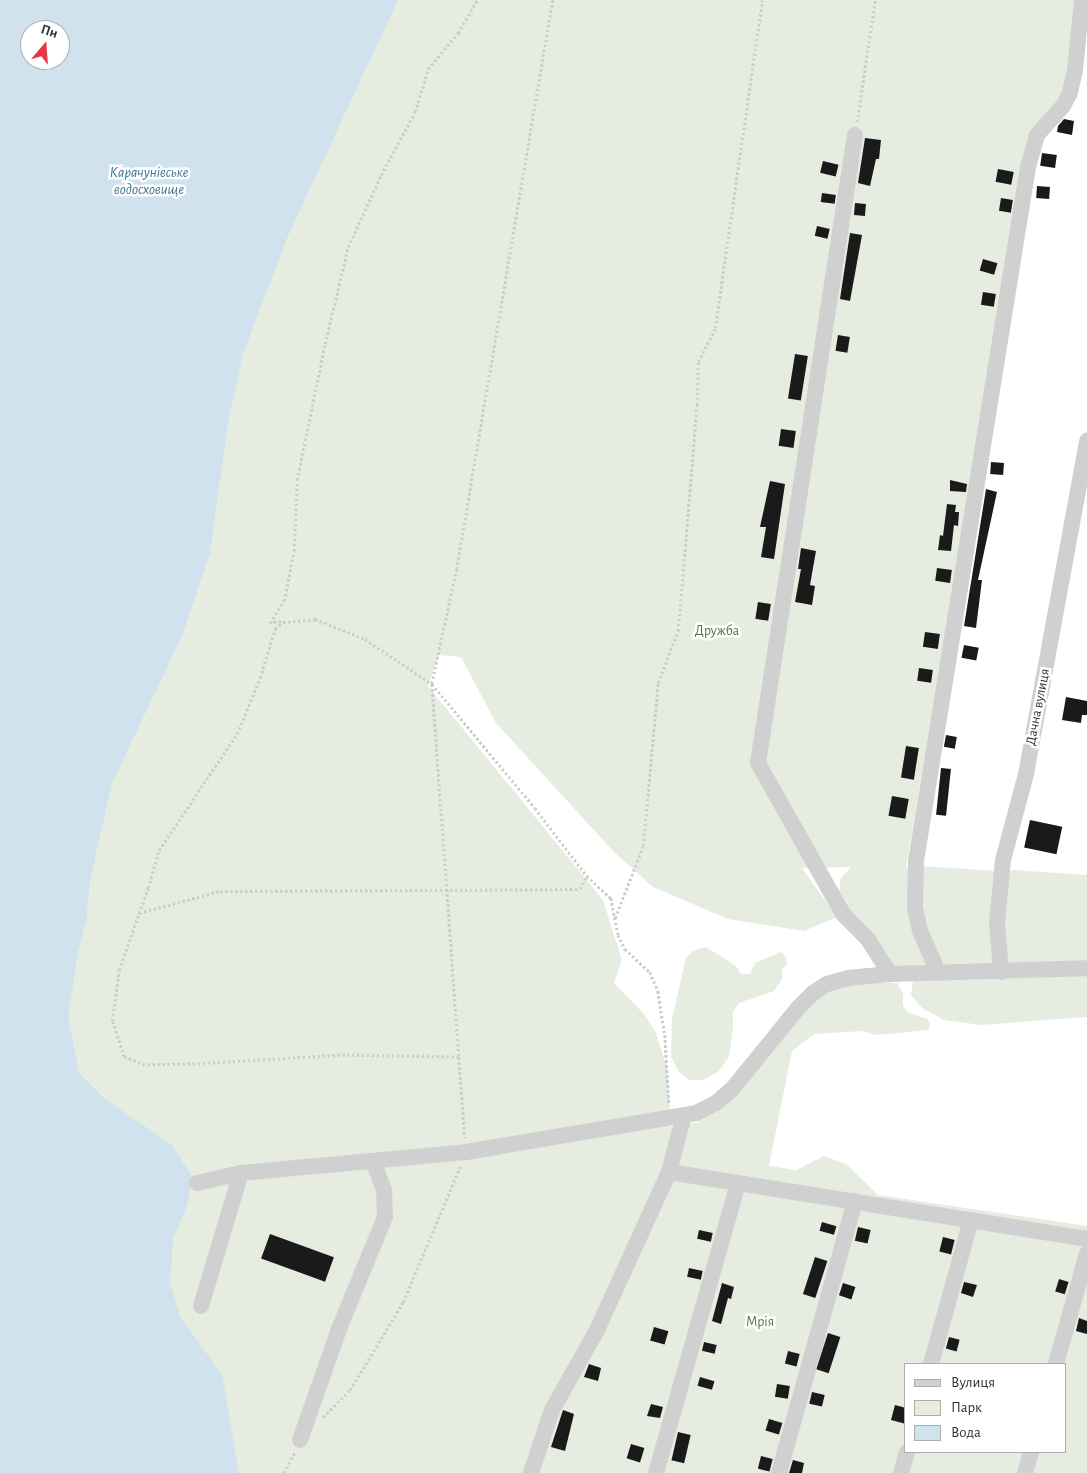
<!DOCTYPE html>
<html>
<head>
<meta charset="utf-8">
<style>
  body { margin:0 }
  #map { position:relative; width:1087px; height:1473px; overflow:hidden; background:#fff; font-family:"Alegreya Sans",sans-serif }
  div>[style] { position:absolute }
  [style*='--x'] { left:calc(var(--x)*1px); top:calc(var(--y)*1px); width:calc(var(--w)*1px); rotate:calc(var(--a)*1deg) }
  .green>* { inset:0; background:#e6ecdf }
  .water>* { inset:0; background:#cfe2ee }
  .building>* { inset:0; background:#1a1a1a; transform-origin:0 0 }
  .path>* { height:2.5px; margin-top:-1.25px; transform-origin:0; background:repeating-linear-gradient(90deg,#cdcdcd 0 2.5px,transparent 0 5px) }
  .minor>* { height:16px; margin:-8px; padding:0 8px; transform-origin:8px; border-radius:8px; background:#d0d0d0 }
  span { translate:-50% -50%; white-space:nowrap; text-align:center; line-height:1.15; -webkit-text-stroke:5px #fff; paint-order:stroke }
  .park-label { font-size:14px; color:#56703f }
  .street-label { font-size:14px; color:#333 }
  .water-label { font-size:15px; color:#3f7597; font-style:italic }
  .legend { position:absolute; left:904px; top:1363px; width:162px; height:90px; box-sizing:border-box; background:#fff; border:1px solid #adadad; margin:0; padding:6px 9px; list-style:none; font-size:15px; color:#333 }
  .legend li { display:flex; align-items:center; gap:10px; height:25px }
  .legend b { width:25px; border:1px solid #adadad }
  .north { position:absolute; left:20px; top:20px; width:50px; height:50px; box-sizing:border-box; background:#fff; border:1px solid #adadad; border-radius:50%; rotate:18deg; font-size:14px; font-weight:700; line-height:20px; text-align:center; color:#333 }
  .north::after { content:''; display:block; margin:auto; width:18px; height:22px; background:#e63946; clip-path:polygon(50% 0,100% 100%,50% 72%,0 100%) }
</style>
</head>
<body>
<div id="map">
  <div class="green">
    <div style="clip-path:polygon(evenodd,324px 0,1079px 0,1069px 76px,1024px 166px,906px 868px,909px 869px,931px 968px,891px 968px,838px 899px,841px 878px,851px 867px,802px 868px,837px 917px,804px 931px,728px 919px,653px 887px,614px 852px,496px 723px,461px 657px,439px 655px,428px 686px,603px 900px,622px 960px,614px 983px,644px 1014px,656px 1033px,667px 1068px,671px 1127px,697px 1122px,719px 1109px,814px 997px,849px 983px,897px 983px,903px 994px,903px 1005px,907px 1012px,927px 1019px,930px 1024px,929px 1030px,876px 1035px,863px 1031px,814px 1034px,792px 1051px,769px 1166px,796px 1170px,824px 1156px,846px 1164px,878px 1195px,1087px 1226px,1087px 1473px,239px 1473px,223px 1376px,141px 1330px,20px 1014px,84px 931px,86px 922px,71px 917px,324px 0,906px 1364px,1066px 1364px,1066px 1452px,906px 1452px,906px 1364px)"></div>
    <div style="clip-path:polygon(922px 866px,996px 871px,991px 922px,992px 967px,941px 968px,924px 930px,918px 874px)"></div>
    <div style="clip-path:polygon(1013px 870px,1087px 875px,1087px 963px,1005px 966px,1001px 924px,1008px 872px)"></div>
    <div style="clip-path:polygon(706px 947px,736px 966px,741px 974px,750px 974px,755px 963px,781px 952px,786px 958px,787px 964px,782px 969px,782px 979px,774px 991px,739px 1003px,733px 1012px,733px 1027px,729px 1057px,718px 1072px,703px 1080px,690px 1080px,679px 1072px,671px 1057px,672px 1018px,686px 958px,693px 951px)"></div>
    <div style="clip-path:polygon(1087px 976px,1087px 1017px,981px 1025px,944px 1020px,922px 1008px,911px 995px,913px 981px)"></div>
  </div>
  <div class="water">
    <div style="clip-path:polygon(evenodd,0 0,398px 0,287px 238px,243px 354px,228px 422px,210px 553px,182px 636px,112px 783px,90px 880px,86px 922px,78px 952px,68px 1017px,79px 1073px,105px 1099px,172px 1145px,191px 1175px,188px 1203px,173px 1239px,170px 1283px,181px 1318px,223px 1376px,239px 1473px,0 1473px,0 0,30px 30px,60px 30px,60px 60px,30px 60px,30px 30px)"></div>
  </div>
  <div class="building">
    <div style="clip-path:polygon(1064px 119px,1074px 121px,1072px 135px,1057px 132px,1058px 126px)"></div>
    <div style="clip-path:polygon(865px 138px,881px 140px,879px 159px,876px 159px,870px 186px,858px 183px)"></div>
    <div style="left:1042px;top:153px;width:15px;height:13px;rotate:8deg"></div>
    <div style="left:823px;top:161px;width:16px;height:12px;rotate:14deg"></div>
    <div style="left:998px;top:169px;width:16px;height:13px;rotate:11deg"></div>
    <div style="left:1037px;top:186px;width:13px;height:12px;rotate:4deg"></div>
    <div style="left:822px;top:193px;width:14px;height:9px;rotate:8deg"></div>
    <div style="left:1001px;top:198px;width:12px;height:13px;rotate:9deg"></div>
    <div style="left:855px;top:203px;width:11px;height:12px;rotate:5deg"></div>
    <div style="left:817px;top:226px;width:13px;height:10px;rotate:13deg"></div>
    <div style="clip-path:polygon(850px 233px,862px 235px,850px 301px,840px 299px)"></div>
    <div style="left:983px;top:259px;width:15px;height:12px;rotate:16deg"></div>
    <div style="left:983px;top:292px;width:13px;height:13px;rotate:9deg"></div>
    <div style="left:838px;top:335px;width:12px;height:16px;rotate:9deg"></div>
    <div style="left:795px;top:354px;width:13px;height:45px;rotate:9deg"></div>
    <div style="left:781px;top:429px;width:15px;height:17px;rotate:8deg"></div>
    <div style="left:991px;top:462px;width:13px;height:12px;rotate:4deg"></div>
    <div style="clip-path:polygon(950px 480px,967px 484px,966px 492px,950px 491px)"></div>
    <div style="clip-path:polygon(770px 481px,785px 484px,774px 559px,761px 557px,766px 527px,760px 527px)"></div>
    <div style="clip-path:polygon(986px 489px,997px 492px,978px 580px,982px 580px,976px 628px,964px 626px)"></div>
    <div style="clip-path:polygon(947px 504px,956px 505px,955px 512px,959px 512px,958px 526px,954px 525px,951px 551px,938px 550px,940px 535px,943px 536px)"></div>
    <div style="clip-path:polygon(801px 548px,816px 551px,810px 585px,815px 586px,812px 605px,795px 602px,801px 569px,798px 569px)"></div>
    <div style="left:937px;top:568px;width:15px;height:13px;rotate:8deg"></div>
    <div style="left:758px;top:602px;width:13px;height:17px;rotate:9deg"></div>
    <div style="left:925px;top:632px;width:15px;height:15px;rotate:8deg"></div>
    <div style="left:964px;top:645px;width:15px;height:13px;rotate:11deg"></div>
    <div style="left:919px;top:668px;width:14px;height:13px;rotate:8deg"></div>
    <div style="clip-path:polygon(1066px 697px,1087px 701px,1087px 715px,1082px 715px,1081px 723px,1062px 720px)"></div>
    <div style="left:946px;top:735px;width:11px;height:12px;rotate:10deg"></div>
    <div style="left:906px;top:746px;width:13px;height:32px;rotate:9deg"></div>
    <div style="left:941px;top:768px;width:10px;height:47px;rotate:6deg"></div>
    <div style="left:892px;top:796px;width:17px;height:20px;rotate:10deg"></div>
    <div style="left:1030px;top:820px;width:33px;height:28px;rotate:12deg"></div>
    <div style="left:822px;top:1222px;width:15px;height:9px;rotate:16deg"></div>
    <div style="left:858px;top:1227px;width:13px;height:14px;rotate:13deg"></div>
    <div style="left:699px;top:1230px;width:14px;height:9px;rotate:12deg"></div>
    <div style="left:270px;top:1234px;width:68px;height:26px;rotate:20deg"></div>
    <div style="left:943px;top:1237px;width:12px;height:15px;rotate:14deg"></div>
    <div style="left:815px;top:1257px;width:13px;height:39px;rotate:18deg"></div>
    <div style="left:689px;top:1268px;width:14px;height:9px;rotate:12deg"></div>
    <div style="left:1059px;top:1279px;width:10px;height:13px;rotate:17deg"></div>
    <div style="clip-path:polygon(964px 1282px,977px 1285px,973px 1297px,961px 1293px)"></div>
    <div style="clip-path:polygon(722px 1283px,734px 1287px,731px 1299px,728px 1298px,721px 1324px,712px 1321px)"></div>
    <div style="left:843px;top:1283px;width:13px;height:13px;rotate:18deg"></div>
    <div style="clip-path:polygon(1079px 1318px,1087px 1321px,1087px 1334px,1076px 1331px)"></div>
    <div style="left:654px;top:1327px;width:15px;height:14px;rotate:16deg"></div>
    <div style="left:828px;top:1333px;width:13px;height:38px;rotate:18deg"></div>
    <div style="left:949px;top:1337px;width:11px;height:12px;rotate:15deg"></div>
    <div style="left:704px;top:1342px;width:13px;height:9px;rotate:13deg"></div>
    <div style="left:788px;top:1351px;width:12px;height:13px;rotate:14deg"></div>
    <div style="clip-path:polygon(589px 1364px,601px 1368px,598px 1381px,584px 1377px)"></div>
    <div style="left:700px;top:1377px;width:15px;height:9px;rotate:16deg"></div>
    <div style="left:777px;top:1384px;width:13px;height:13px;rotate:9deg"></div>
    <div style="left:812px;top:1392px;width:13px;height:12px;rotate:13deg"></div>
    <div style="clip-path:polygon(651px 1404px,663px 1407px,660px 1418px,647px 1416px)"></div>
    <div style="clip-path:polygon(895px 1405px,906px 1408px,906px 1424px,891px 1420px)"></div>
    <div style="clip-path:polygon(563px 1410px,574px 1414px,565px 1451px,551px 1447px)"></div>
    <div style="left:769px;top:1419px;width:14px;height:12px;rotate:17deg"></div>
    <div style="left:678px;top:1432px;width:13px;height:29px;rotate:13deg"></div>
    <div style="left:631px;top:1444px;width:14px;height:15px;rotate:17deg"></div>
    <div style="left:761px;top:1456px;width:12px;height:13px;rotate:14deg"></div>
    <div style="clip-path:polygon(793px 1460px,804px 1463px,802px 1473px,789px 1473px)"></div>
  </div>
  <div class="path">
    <div style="--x:553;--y:0;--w:577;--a:99.58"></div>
    <div style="--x:457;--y:569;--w:118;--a:102.3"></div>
    <div style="--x:432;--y:684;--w:161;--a:50.3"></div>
    <div style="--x:535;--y:808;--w:86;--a:52.6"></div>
    <div style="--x:587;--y:876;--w:33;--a:43"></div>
    <div style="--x:611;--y:898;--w:38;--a:79"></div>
    <div style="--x:618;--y:935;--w:16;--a:63"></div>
    <div style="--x:625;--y:949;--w:34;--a:43"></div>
    <div style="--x:650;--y:972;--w:21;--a:67"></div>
    <div style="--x:658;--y:991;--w:45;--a:81"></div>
    <div style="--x:665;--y:1035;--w:69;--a:86.7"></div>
    <div style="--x:857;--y:122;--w:123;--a:-81.6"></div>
    <div style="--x:281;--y:622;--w:11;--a:175"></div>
    <div style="--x:270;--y:623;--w:26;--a:-58"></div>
    <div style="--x:284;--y:601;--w:51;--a:-78.7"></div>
    <div style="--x:294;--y:551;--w:71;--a:-87.6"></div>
    <div style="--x:297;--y:480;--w:139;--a:-78.4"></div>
    <div style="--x:325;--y:344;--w:100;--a:-76.7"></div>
    <div style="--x:348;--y:247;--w:79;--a:-65.4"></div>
    <div style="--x:381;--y:175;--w:72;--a:-61.6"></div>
    <div style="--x:415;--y:112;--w:45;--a:-73.2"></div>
    <div style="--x:428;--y:69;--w:47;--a:-50.2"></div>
    <div style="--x:458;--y:33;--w:38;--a:-60"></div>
    <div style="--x:139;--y:913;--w:84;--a:-15.2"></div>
    <div style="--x:220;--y:891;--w:360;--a:-0.3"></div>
    <div style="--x:580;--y:889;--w:15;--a:-62"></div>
    <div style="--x:615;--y:918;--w:77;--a:-68.7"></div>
    <div style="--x:643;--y:846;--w:164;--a:-84.7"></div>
    <div style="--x:658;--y:683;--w:56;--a:-69"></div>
    <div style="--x:678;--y:631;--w:227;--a:-85.2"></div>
    <div style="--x:697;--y:405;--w:43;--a:-88.7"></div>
    <div style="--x:698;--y:362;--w:38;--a:-63"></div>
    <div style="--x:715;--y:328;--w:331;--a:-81.8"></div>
    <div style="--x:459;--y:1057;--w:114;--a:-179"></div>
    <div style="--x:345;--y:1055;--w:150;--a:176.6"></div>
    <div style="--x:195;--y:1064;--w:50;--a:178.9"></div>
    <div style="--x:145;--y:1065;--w:22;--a:-159"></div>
    <div style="--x:124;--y:1057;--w:38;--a:-108"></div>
    <div style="--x:112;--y:1021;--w:51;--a:-82.2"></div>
    <div style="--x:119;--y:970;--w:87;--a:-70.5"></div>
    <div style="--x:148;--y:888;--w:40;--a:-74"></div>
    <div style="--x:159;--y:850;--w:140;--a:-56.1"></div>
    <div style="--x:237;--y:734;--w:61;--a:-67.7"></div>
    <div style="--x:260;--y:678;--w:51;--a:-73"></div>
    <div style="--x:275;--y:629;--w:11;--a:-41"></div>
    <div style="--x:283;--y:622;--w:32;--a:-5"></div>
    <div style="--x:315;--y:619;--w:54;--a:21.8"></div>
    <div style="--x:365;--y:639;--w:81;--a:33.9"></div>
    <div style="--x:432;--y:684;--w:206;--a:85.8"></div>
    <div style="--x:447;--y:889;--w:168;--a:85.9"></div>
    <div style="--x:459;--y:1057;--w:81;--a:85.8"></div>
    <div style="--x:323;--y:1417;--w:38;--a:-45"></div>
    <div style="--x:350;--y:1390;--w:103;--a:-58.9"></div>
    <div style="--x:403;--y:1302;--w:147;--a:-67.1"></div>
    <div style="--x:284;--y:1473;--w:25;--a:-63"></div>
  </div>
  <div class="minor">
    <div style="--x:855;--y:135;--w:635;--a:98.78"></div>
    <div style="--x:758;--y:763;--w:173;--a:60.6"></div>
    <div style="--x:843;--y:914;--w:34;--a:45"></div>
    <div style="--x:867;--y:938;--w:43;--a:57.4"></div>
    <div style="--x:938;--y:972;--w:45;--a:-113.7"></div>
    <div style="--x:920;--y:931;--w:25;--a:-102"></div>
    <div style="--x:915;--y:907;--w:46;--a:-88.8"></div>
    <div style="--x:916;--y:861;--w:703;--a:-80.83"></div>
    <div style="--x:1028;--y:167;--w:33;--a:-74"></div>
    <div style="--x:1037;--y:135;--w:39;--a:-48"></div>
    <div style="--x:1063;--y:106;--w:16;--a:-63"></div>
    <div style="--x:1070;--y:92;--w:23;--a:-77"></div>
    <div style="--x:1075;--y:70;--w:70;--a:-84.3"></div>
    <div style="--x:1001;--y:972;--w:49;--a:-94.7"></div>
    <div style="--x:997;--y:923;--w:63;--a:-84.6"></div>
    <div style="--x:1003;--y:860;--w:89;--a:-75"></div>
    <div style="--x:1026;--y:774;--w:339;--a:-79.6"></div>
    <div style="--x:669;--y:1172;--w:423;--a:9.1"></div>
    <div style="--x:197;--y:1183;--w:45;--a:-12.8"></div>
    <div style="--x:201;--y:1306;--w:139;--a:-73.3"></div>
    <div style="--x:241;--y:1173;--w:226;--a:-5.3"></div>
    <div style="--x:466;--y:1152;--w:233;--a:-9.6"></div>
    <div style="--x:696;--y:1113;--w:22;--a:-27"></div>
    <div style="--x:716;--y:1103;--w:23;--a:-41"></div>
    <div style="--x:733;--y:1088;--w:103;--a:-50.9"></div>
    <div style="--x:798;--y:1008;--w:21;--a:-45"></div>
    <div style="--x:813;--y:993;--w:17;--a:-33"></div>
    <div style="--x:827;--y:984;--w:22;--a:-16"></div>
    <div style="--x:848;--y:978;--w:42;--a:-5.4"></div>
    <div style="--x:890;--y:974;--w:197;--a:-1.7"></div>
    <div style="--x:931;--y:1364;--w:149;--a:-74.5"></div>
    <div style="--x:1056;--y:1364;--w:115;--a:-74.4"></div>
    <div style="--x:300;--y:1440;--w:118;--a:-70.6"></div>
    <div style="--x:339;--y:1329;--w:121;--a:-67.7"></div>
    <div style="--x:385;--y:1217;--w:27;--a:-92"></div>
    <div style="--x:384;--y:1190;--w:30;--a:-111"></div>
    <div style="--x:531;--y:1473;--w:66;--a:-71.6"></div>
    <div style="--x:552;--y:1410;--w:92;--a:-60.6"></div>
    <div style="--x:597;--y:1330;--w:174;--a:-65.5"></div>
    <div style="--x:669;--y:1172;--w:59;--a:-75.3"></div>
    <div style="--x:656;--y:1473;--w:301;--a:-74.2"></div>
    <div style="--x:779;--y:1473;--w:282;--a:-74.4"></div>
    <div style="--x:901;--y:1473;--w:22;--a:-74"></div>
    <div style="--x:1025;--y:1473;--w:22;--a:-74"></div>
  </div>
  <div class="park-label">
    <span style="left:717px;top:631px">Дружба</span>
    <span style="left:760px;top:1322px">Мрія</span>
  </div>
  <div class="street-label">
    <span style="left:1038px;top:707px;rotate:-79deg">Дачна вулиця</span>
  </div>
  <div class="water-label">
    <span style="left:149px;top:181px">Карачунівське<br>водосховище</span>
  </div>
  <ul class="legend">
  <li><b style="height:6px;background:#d0d0d0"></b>Вулиця</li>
  <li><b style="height:14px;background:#e6ecdf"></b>Парк</li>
  <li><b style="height:14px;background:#cfe2ee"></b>Вода</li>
  </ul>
  <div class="north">Пн</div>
</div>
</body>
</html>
